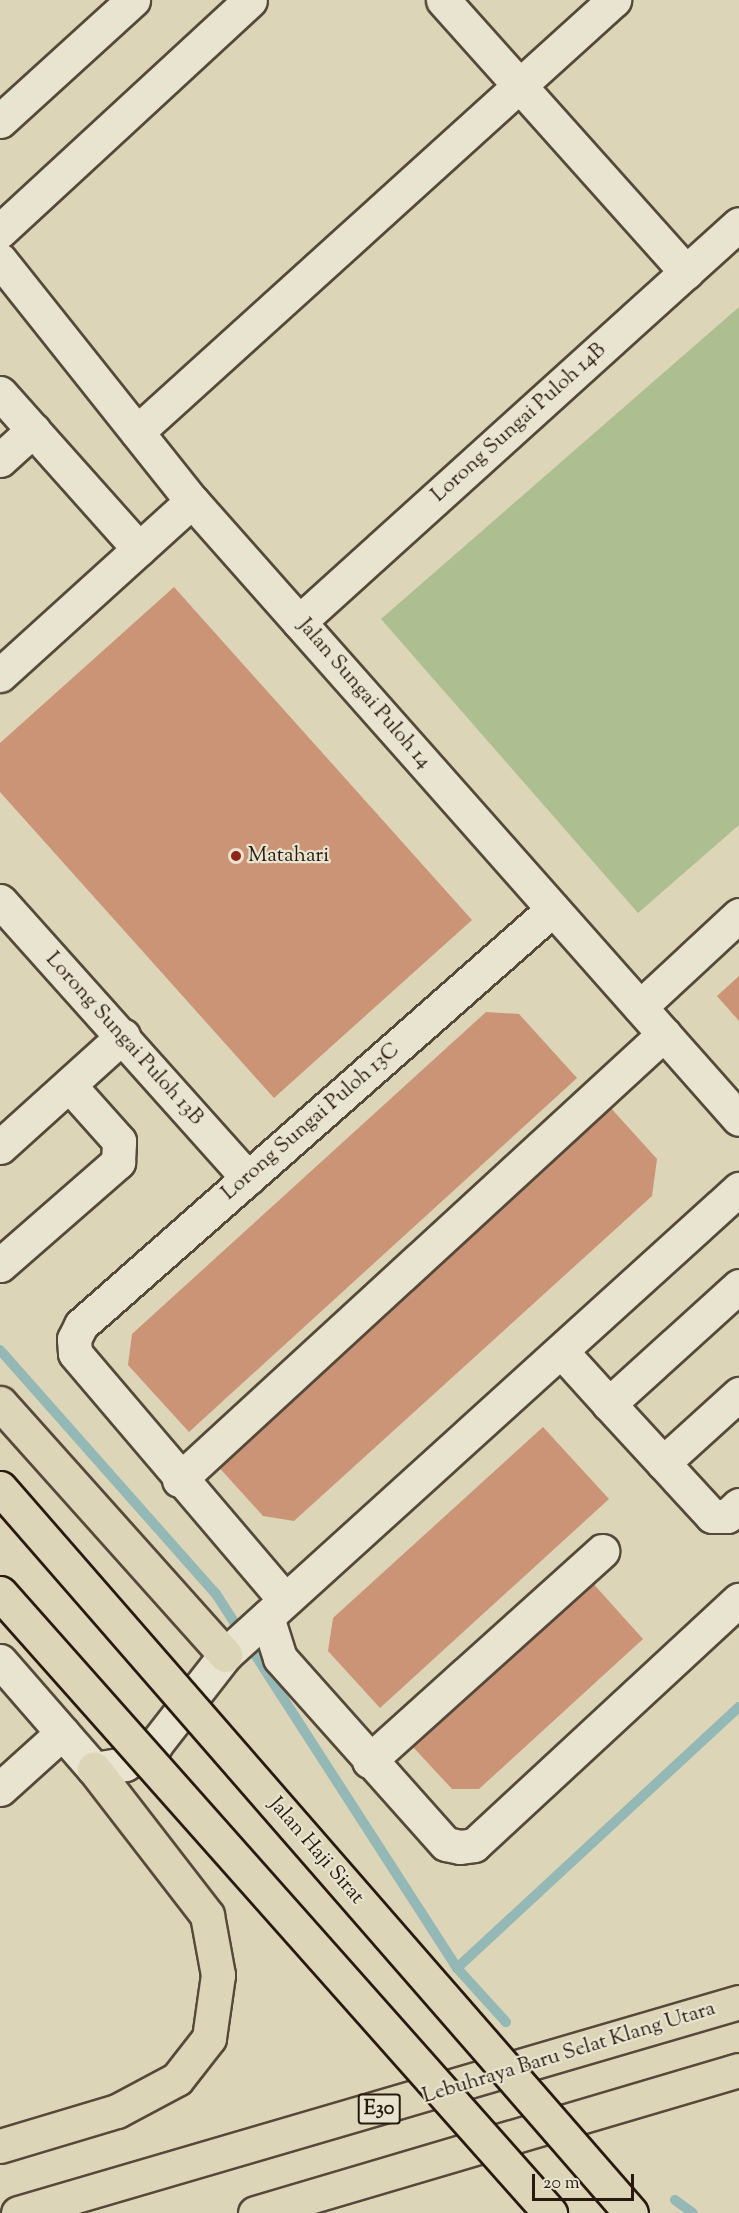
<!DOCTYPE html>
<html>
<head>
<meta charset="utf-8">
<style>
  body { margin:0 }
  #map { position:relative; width:739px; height:2213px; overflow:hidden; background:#ddd5b7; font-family:"Sorts Mill Goudy",serif }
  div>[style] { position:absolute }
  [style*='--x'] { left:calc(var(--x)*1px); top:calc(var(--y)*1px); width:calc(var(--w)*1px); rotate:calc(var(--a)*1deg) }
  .green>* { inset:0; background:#adbe91 }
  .stream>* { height:10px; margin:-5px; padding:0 5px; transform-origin:5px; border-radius:5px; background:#94b8b5 }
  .building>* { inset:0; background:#cb9476 }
  .roads { filter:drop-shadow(2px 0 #56493a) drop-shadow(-2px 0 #56493a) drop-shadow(0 2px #56493a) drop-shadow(0 -2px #56493a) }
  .minor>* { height:33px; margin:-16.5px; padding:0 16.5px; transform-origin:16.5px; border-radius:16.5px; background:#e9e4d0 }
  .major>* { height:33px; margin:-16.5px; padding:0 16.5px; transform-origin:16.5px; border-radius:16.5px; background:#ddd5b7 }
  .highway>* { height:33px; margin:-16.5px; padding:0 16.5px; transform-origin:16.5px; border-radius:16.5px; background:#ddd5b7 }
  .bridges { filter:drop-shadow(2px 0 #291a10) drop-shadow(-2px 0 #291a10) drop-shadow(0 2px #291a10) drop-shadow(0 -2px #291a10) }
  .major-bridge>* { height:33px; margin:-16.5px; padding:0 16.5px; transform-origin:16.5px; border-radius:16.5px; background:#ddd5b7 }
  .dots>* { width:16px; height:16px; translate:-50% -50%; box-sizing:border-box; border:3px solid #e9e4d0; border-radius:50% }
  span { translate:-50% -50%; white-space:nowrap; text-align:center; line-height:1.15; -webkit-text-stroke:4.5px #e9e4d0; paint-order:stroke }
  .shield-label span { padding:2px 4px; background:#e9e4d0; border:2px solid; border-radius:4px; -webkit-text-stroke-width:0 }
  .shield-label { font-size:20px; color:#291a10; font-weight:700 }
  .street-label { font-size:21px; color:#291a10 }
  .poi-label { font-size:21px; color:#291a10 }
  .left { translate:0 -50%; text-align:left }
  .scale { position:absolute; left:532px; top:2174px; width:102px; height:27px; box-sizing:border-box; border:3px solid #291a10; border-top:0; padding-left:8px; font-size:18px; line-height:21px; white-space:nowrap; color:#291a10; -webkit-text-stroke:4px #e9e4d0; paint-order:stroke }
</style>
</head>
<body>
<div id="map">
  <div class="green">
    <div style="clip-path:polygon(739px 307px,739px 825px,638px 913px,381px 619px)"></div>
  </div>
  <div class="stream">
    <div style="--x:0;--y:1350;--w:326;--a:48.5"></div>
    <div style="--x:216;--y:1594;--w:445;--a:57.2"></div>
    <div style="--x:457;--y:1968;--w:384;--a:-42.8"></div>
    <div style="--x:457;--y:1968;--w:73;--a:47.8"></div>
    <div style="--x:675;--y:2200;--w:22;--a:36"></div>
  </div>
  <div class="building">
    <div style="clip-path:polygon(174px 587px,472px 920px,274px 1098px,0 792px,0 743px)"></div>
    <div style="clip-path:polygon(739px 976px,739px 1021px,717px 996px)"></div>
    <div style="clip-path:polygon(486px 1012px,519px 1014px,577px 1078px,189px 1432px,128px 1365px,132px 1334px)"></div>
    <div style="clip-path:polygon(599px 1095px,657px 1159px,652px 1196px,294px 1521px,263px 1516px,205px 1452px)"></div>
    <div style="clip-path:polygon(543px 1427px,609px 1499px,380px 1708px,328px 1651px,333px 1618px)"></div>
    <div style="clip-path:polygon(581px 1570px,643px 1639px,479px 1789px,452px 1789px,401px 1734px)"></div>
  </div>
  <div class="roads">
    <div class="minor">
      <div style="--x:443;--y:0;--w:365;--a:48.2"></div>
      <div style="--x:0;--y:121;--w:180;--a:-42.3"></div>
      <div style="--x:0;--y:231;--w:340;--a:-42.7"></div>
      <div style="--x:0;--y:260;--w:308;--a:51.5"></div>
      <div style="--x:192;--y:501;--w:825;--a:48.49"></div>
      <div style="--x:0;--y:393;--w:209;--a:48.3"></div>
      <div style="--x:137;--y:432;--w:644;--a:-42.17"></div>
      <div style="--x:0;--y:460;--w:45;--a:-42.3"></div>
      <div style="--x:299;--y:622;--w:593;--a:-42.13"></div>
      <div style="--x:0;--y:675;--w:259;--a:-42.2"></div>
      <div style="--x:0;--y:901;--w:372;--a:48.2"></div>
      <div style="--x:640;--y:1007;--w:135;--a:-42.9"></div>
      <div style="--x:0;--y:1147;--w:166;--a:-42.1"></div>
      <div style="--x:0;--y:1265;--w:157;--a:-41.1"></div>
      <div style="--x:118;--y:1162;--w:21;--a:-87"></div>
      <div style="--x:119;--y:1141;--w:75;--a:-131.8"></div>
      <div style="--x:739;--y:1286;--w:176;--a:137.8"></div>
      <div style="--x:609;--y:1404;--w:152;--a:47.4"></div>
      <div style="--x:712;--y:1516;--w:15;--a:0"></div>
      <div style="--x:727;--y:1516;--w:16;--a:-43"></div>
      <div style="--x:561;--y:1351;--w:72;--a:47.8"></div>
      <div style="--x:663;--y:1463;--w:103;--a:-42.2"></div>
      <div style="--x:179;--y:1480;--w:659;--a:-42.6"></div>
      <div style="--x:285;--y:1600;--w:324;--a:-130.4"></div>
      <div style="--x:75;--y:1353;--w:14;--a:-94"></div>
      <div style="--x:74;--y:1339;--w:16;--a:-63"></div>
      <div style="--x:81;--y:1325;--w:629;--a:-41.39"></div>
      <div style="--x:267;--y:1617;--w:43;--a:72.4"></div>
      <div style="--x:280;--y:1658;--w:249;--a:48.3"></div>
      <div style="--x:446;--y:1844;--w:14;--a:12"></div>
      <div style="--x:460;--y:1847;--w:14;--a:-8"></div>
      <div style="--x:474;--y:1845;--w:361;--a:-42.8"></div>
      <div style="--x:0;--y:1661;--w:143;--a:49"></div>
      <div style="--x:94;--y:1769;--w:31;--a:-9"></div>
      <div style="--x:125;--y:1764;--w:36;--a:-32"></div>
      <div style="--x:155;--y:1745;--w:114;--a:-52.1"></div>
      <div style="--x:225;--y:1655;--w:694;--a:-42.2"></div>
      <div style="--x:369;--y:1761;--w:314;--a:-42"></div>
      <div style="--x:0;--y:1789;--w:84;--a:-42.1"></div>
    </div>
    <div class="major">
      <div style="--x:0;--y:1403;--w:338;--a:48.2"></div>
    </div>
    <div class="highway">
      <div style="--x:0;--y:2146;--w:122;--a:-16.7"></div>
      <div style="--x:117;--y:2111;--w:68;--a:-28.1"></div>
      <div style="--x:177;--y:2079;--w:52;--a:-52"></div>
      <div style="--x:209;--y:2038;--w:64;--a:-81.9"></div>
      <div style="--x:218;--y:1975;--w:61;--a:-100.4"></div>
      <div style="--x:207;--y:1915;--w:185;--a:-127.7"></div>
      <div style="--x:18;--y:2213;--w:751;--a:-16.31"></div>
      <div style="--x:255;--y:2213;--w:505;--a:-16.46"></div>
    </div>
  </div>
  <div class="bridges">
    <div class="major-bridge">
      <div style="--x:0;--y:1488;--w:961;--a:48.97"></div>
      <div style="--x:0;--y:1593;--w:829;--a:48.42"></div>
    </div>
  </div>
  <div class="dots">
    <div style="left:236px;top:856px;background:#8f2418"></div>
  </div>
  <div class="shield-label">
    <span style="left:379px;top:2109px">E30</span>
  </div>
  <div class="street-label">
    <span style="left:519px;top:423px;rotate:-42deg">Lorong Sungai Puloh 14B</span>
    <span style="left:364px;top:694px;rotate:49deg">Jalan Sungai Puloh 14</span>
    <span style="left:124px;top:1039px;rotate:48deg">Lorong Sungai Puloh 13B</span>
    <span style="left:311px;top:1122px;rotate:-41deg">Lorong Sungai Puloh 13C</span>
    <span style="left:316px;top:1851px;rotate:49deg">Jalan Haji Sirat</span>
    <span style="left:569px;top:2053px;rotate:-17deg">Lebuhraya Baru Selat Klang Utara</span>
  </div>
  <div class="poi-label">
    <span class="left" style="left:248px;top:856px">Matahari</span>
  </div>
  <div class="scale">20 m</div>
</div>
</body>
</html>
